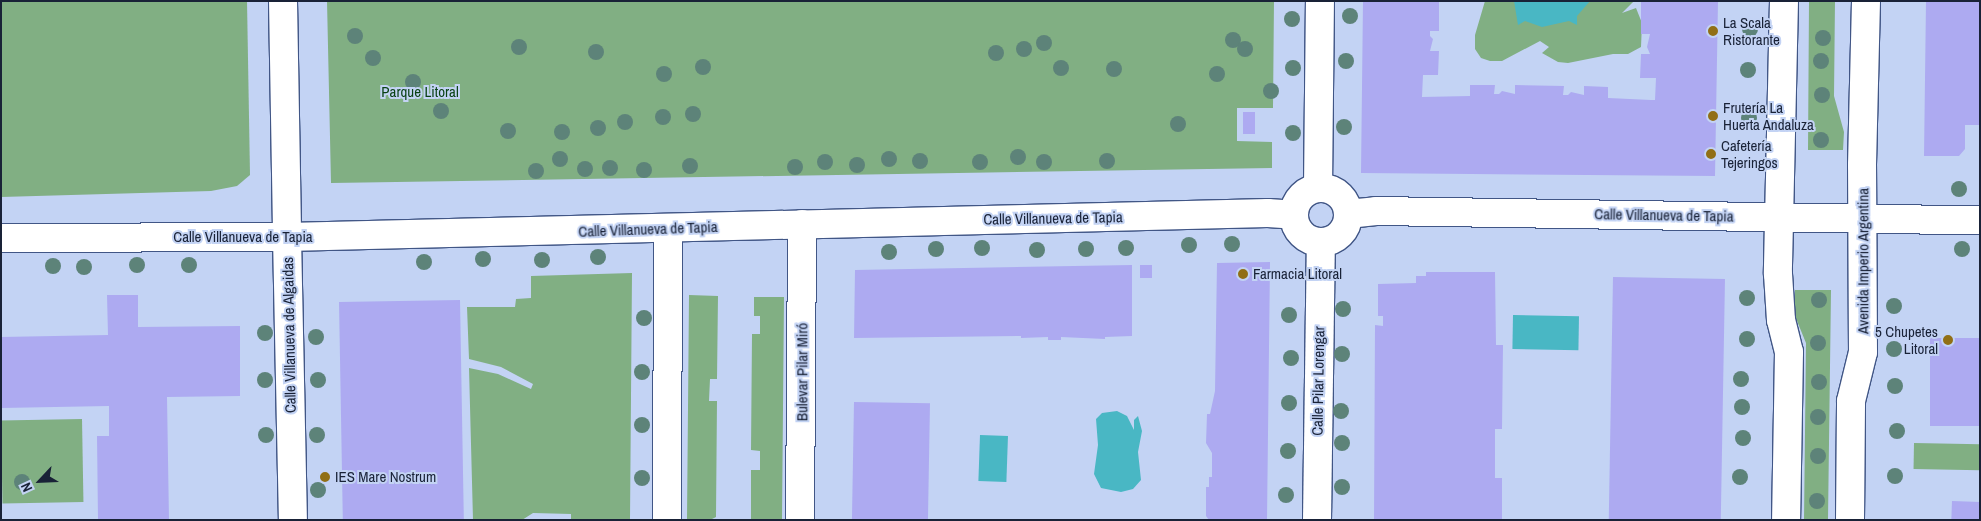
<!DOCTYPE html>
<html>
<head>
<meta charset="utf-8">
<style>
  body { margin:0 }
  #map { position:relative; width:1981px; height:521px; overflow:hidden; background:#c3d3f4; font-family:"Archivo Narrow",sans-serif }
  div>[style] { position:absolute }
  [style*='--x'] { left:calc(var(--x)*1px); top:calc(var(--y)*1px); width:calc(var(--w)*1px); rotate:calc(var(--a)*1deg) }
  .green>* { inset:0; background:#81af83; transform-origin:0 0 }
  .water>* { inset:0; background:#49b7c4; transform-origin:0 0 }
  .building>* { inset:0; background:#adaaf1; transform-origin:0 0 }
  .roads { filter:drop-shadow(1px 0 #415686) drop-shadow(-1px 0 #415686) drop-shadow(0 1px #415686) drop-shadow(0 -1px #415686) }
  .street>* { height:28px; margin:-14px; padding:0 14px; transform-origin:14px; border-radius:14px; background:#fff }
  .street>.ring { margin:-14px; padding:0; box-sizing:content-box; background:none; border:28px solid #fff; border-radius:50% }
  .secondary>* { height:28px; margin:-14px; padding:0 14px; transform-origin:14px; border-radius:14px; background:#fff }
  .trees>* { width:16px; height:16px; margin:-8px; border-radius:50%; background:#5d8379 }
  .dots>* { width:14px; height:14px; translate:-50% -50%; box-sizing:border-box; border:2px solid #c3d3f4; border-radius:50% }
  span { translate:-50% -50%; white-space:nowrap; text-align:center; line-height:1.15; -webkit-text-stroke:4px #c3d3f4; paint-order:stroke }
  .poi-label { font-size:15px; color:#192237 }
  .left { translate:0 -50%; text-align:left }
  .right { translate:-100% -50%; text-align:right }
  .park-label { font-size:15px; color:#0a4214 }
  .street-label { font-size:15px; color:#192237 }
  .frame { position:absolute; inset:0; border:2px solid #192237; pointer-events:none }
  .north { position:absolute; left:15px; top:456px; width:50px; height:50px; -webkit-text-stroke:4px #c3d3f4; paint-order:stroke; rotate:245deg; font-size:14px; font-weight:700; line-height:20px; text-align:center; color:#192237 }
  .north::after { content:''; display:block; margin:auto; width:18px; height:22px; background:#192237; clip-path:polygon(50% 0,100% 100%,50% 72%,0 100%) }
</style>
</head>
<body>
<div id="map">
  <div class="green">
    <div style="clip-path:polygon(1px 1px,247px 1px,250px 175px,237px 186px,211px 191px,1px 197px)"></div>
    <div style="clip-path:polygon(327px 1px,1274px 1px,1273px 108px,1237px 108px,1237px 141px,1272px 142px,1272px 168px,331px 183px)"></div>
    <div style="clip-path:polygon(1485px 1px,1634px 1px,1622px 13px,1636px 8px,1642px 23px,1641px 47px,1628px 54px,1613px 54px,1568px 63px,1558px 62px,1542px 53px,1549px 47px,1540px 41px,1502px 61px,1490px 61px,1481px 58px,1475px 49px,1475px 35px)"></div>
    <div style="clip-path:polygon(1809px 1px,1835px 1px,1834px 96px,1844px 132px,1843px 150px,1808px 150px)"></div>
    <div style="clip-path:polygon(632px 273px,630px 520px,571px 520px,571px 514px,533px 513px,522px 520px,473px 520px,469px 368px,498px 374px,531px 389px,533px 384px,501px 367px,469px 359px,467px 307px,515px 307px,516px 299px,531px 298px,531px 276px)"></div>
    <div style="clip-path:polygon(1795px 290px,1831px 290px,1828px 520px,1804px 520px,1806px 343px,1795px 316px)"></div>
    <div style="clip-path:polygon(689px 295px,718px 296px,717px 379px,710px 379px,709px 401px,717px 401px,716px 517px,710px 520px,687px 520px)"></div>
    <div style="clip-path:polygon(754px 297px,784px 297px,782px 520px,751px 520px,751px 470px,760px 470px,760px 451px,751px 450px,752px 334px,760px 334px,760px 316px,754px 316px)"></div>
    <div style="left:82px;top:419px;width:83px;height:81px;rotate:89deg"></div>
    <div style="left:1914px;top:443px;width:66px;height:26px;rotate:1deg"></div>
  </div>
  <div class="water">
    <div style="clip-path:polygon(1514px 1px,1590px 1px,1577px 16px,1577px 25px,1569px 21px,1542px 27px,1525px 21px,1518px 25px)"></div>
    <div style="left:1513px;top:315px;width:66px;height:34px;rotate:1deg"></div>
    <div style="clip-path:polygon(1117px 411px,1127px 416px,1134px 430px,1134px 420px,1138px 416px,1142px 431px,1138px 452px,1141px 480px,1133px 489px,1121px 492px,1101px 488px,1094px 474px,1098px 445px,1096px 419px,1102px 413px)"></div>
    <div style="left:980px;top:435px;width:28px;height:46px;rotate:2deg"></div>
  </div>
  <div class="building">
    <div style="clip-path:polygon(1363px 1px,1439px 1px,1439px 31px,1430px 31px,1430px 36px,1433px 39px,1430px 51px,1439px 51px,1438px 75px,1423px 75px,1422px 97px,1470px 96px,1470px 85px,1495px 85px,1494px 94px,1499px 94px,1502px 91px,1515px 94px,1515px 85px,1564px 86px,1563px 95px,1568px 95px,1571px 92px,1584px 95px,1584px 86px,1608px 87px,1608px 98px,1651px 100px,1655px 100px,1656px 78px,1640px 78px,1641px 54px,1650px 54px,1647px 47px,1650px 34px,1641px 34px,1641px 1px,1718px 1px,1715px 176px,1361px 173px)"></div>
    <div style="clip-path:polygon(1926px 1px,1980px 1px,1980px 125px,1965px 125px,1965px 149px,1959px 156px,1924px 156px)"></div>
    <div style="left:1243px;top:112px;width:12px;height:22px"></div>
    <div style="clip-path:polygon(1270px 262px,1267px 520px,1209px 520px,1206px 516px,1206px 487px,1209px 487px,1209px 477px,1212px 477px,1212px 453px,1206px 443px,1207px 414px,1210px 414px,1215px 391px,1217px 263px)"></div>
    <div style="clip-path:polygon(1132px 265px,1132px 336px,1105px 337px,1105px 339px,1061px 337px,1061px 340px,1048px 340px,1048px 337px,1021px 338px,1021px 336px,854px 338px,855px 270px)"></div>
    <div style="left:1140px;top:265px;width:12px;height:13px"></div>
    <div style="clip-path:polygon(1426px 272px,1495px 272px,1496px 345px,1503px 345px,1502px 429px,1495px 429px,1495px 478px,1502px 478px,1502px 520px,1374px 520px,1375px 325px,1383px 326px,1383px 316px,1378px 316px,1378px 284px,1416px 283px,1416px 276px,1426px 276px)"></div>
    <div style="left:1613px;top:277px;width:112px;height:243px;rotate:1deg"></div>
    <div style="clip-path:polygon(107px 295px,138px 295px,138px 327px,240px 326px,240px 396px,167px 397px,169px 520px,98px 520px,97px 436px,109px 436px,109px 406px,1px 408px,1px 337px,108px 335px)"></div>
    <div style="left:460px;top:300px;width:220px;height:121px;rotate:89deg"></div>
    <div style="left:1930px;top:338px;width:50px;height:88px"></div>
    <div style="left:854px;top:402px;width:76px;height:118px;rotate:1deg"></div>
    <div style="left:1952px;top:501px;width:28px;height:19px;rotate:2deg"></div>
  </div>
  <div class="roads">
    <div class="street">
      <div style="--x:1318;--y:188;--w:187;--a:-89.4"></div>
      <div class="ring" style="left:1294px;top:188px;width:26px;height:26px"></div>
      <div style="--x:1863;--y:219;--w:117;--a:0.5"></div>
      <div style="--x:1;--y:238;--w:286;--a:-0.2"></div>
      <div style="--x:287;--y:237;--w:283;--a:88.8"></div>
      <div style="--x:667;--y:520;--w:291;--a:-89.8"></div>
      <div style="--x:800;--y:520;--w:296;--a:-89.6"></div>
      <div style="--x:1317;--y:520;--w:277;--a:-89.2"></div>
    </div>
    <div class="secondary">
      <div style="--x:283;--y:1;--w:236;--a:89"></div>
      <div style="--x:287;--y:237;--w:981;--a:-1.4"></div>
      <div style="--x:1268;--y:213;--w:26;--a:4"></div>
      <div style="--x:1784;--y:1;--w:273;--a:91.3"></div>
      <div style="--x:1778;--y:274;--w:46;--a:86.3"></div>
      <div style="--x:1781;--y:320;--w:33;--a:76"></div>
      <div style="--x:1789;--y:352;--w:168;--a:91"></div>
      <div style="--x:1348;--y:214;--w:28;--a:-6"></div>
      <div style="--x:1376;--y:211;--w:487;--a:0.9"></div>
      <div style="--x:1850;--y:520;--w:119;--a:-89.5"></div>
      <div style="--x:1851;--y:401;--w:50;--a:-76.2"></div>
      <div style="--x:1863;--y:352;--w:187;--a:-90.3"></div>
      <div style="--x:1862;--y:165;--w:164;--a:-88.6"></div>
    </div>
  </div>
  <div class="trees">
    <div style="left:1350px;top:16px"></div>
    <div style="left:1292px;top:19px"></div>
    <div style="left:1750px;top:29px"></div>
    <div style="left:355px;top:36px"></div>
    <div style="left:1823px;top:38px"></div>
    <div style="left:1233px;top:40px"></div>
    <div style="left:1044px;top:43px"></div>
    <div style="left:519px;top:47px"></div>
    <div style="left:1024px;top:49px"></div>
    <div style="left:1245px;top:49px"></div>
    <div style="left:596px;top:52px"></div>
    <div style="left:996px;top:53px"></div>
    <div style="left:373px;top:58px"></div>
    <div style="left:1346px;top:61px"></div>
    <div style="left:1821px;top:61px"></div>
    <div style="left:703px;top:67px"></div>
    <div style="left:1061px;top:68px"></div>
    <div style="left:1293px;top:68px"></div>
    <div style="left:1114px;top:69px"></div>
    <div style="left:1748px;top:70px"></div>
    <div style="left:664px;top:74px"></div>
    <div style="left:1217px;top:74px"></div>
    <div style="left:413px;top:82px"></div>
    <div style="left:1271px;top:91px"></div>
    <div style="left:1822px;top:95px"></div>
    <div style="left:441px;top:111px"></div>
    <div style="left:693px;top:114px"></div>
    <div style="left:663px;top:117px"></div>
    <div style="left:1749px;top:118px"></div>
    <div style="left:625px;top:122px"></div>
    <div style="left:1178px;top:124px"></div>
    <div style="left:1344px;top:127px"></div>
    <div style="left:598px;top:128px"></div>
    <div style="left:508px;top:131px"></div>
    <div style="left:562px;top:132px"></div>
    <div style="left:1293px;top:133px"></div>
    <div style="left:1821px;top:140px"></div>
    <div style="left:1018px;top:157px"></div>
    <div style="left:560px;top:159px"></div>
    <div style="left:889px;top:159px"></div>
    <div style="left:920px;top:161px"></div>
    <div style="left:1107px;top:161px"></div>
    <div style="left:825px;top:162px"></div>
    <div style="left:980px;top:162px"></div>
    <div style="left:1044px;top:162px"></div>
    <div style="left:857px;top:165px"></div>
    <div style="left:690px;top:166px"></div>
    <div style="left:795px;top:167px"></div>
    <div style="left:610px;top:168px"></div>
    <div style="left:585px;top:169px"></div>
    <div style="left:644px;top:170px"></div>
    <div style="left:536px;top:171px"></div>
    <div style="left:1959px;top:189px"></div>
    <div style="left:1232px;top:244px"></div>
    <div style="left:1189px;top:245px"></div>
    <div style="left:982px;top:248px"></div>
    <div style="left:1126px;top:248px"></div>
    <div style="left:936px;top:249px"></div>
    <div style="left:1086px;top:249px"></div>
    <div style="left:1962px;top:249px"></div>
    <div style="left:1037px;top:250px"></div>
    <div style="left:889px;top:252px"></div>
    <div style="left:598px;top:257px"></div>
    <div style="left:483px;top:259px"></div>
    <div style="left:542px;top:260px"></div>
    <div style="left:424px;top:262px"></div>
    <div style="left:137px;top:265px"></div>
    <div style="left:189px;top:265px"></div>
    <div style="left:53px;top:266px"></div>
    <div style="left:84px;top:267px"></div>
    <div style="left:1747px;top:298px"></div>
    <div style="left:1819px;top:300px"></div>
    <div style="left:1894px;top:306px"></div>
    <div style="left:1343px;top:309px"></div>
    <div style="left:1289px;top:315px"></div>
    <div style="left:644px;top:318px"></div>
    <div style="left:265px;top:333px"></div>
    <div style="left:316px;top:337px"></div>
    <div style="left:1747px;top:339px"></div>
    <div style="left:1818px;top:343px"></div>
    <div style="left:1894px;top:349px"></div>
    <div style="left:1342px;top:354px"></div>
    <div style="left:1291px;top:358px"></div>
    <div style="left:642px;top:372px"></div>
    <div style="left:1741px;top:379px"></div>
    <div style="left:265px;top:380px"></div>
    <div style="left:318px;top:380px"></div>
    <div style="left:1819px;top:382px"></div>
    <div style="left:1895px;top:386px"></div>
    <div style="left:1289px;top:403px"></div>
    <div style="left:1742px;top:407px"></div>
    <div style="left:1341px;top:411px"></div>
    <div style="left:1818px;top:417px"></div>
    <div style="left:642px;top:425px"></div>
    <div style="left:1897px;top:431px"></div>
    <div style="left:266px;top:435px"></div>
    <div style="left:317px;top:435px"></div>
    <div style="left:1743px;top:438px"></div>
    <div style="left:1342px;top:443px"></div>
    <div style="left:1288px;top:451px"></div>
    <div style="left:1818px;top:456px"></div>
    <div style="left:1895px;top:476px"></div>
    <div style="left:1740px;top:477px"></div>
    <div style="left:642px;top:478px"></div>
    <div style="left:22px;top:482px"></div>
    <div style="left:1342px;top:487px"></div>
    <div style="left:318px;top:490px"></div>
    <div style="left:1286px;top:495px"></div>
    <div style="left:1817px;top:501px"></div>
  </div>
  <div class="dots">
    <div style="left:1713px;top:31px;background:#916f15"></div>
    <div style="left:1713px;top:116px;background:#916f15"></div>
    <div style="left:1711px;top:154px;background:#916f15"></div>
    <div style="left:1243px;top:274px;background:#916f15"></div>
    <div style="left:1948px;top:340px;background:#916f15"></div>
    <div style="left:325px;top:477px;background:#916f15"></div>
  </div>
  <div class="poi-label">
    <span class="left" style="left:1723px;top:31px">La Scala<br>Ristorante</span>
    <span class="left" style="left:1723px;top:116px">Frutería La<br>Huerta Andaluza</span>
    <span class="left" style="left:1721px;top:154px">Cafetería<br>Tejeringos</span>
    <span class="left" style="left:1253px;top:274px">Farmacia Litoral</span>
    <span class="right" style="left:1938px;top:340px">5 Chupetes<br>Litoral</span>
    <span class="left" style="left:335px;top:477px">IES Mare Nostrum</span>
  </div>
  <div class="park-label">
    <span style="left:420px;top:92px">Parque Litoral</span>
  </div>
  <div class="street-label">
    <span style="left:1664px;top:215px;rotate:1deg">Calle Villanueva de Tapia</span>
    <span style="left:1053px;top:218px;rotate:-1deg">Calle Villanueva de Tapia</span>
    <span style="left:648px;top:229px;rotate:-2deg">Calle Villanueva de Tapia</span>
    <span style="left:243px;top:237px">Calle Villanueva de Tapia</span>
    <span style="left:1863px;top:261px;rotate:-90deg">Avenida Imperio Argentina</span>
    <span style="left:289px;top:335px;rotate:-91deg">Calle Villanueva de Algaidas</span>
    <span style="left:802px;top:372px;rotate:-90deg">Bulevar Pilar Miró</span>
    <span style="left:1318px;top:381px;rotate:-89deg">Calle Pilar Lorengar</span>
  </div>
  <div class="frame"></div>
  <div class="north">N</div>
</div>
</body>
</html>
